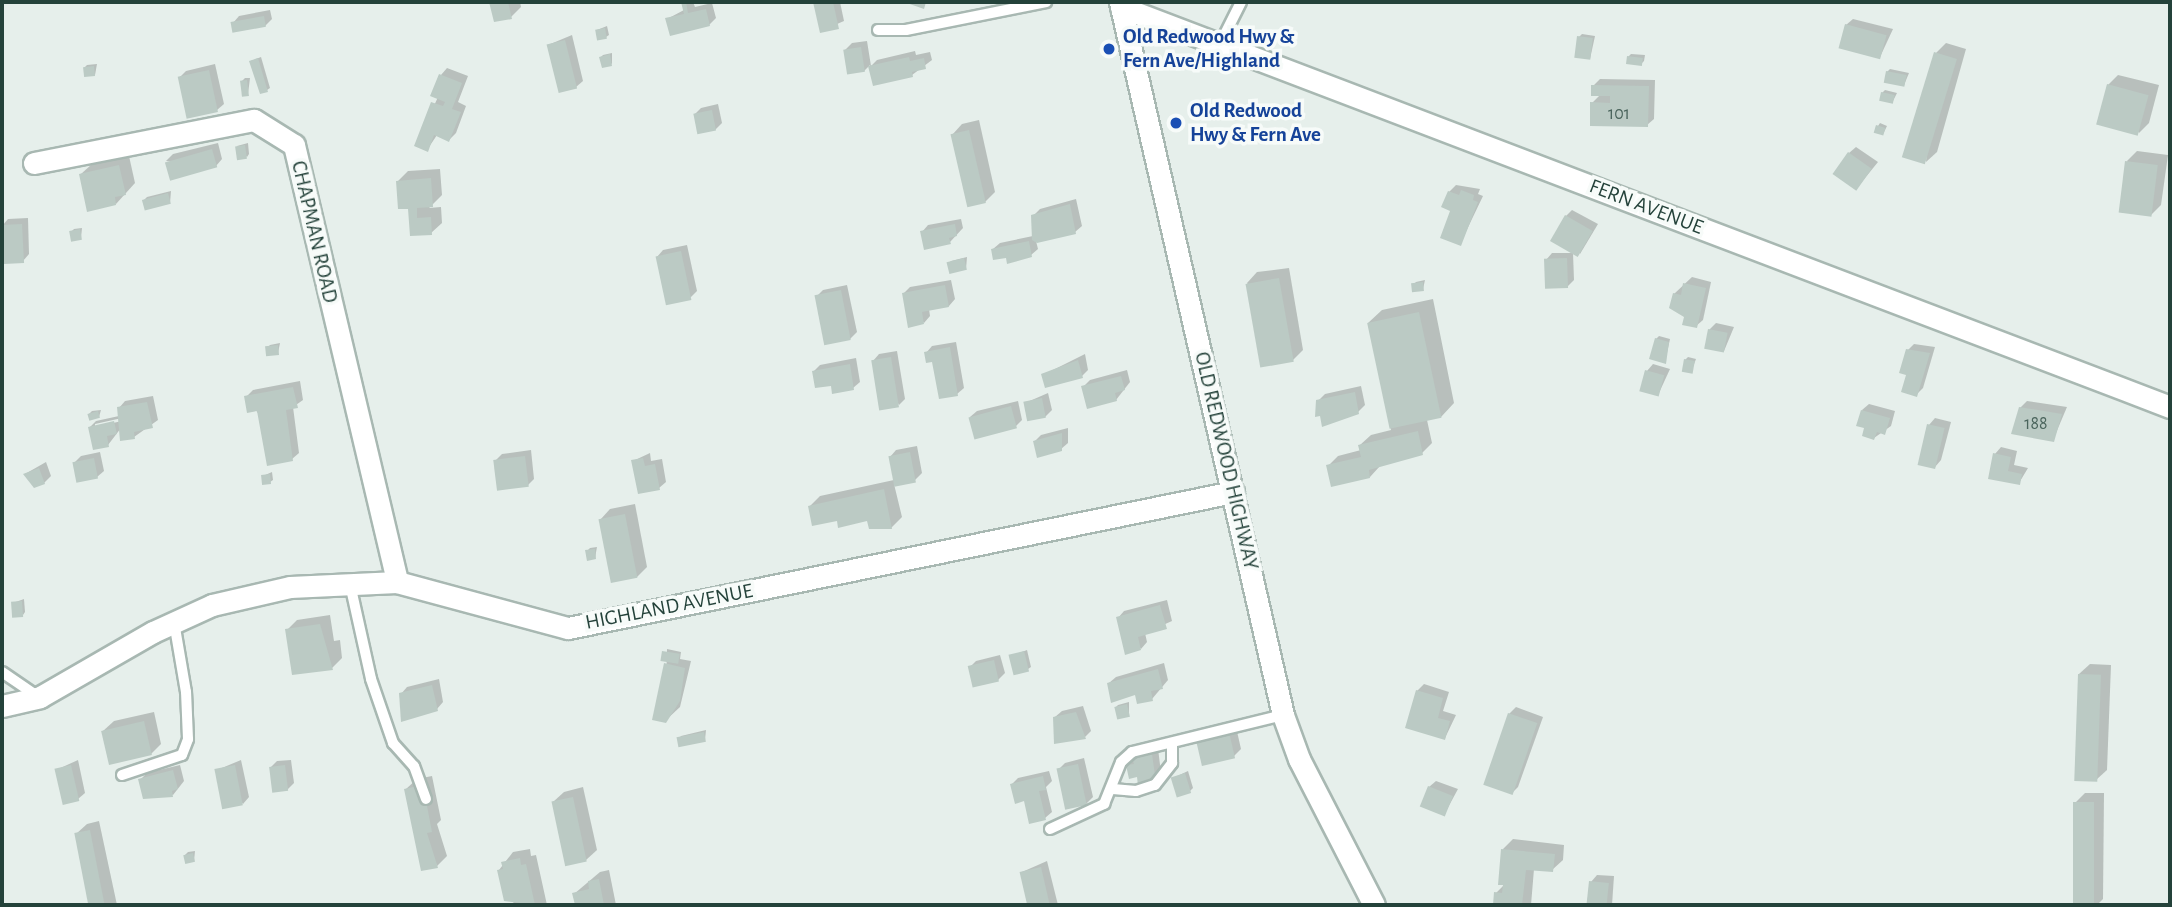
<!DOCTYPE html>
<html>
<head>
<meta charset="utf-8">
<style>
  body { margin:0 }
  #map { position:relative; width:2172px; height:907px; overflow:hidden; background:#e6efeb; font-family:"Alegreya Sans",sans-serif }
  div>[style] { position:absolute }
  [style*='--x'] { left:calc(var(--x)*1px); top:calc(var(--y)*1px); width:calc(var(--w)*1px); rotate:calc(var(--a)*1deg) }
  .shadow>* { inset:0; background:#0003 }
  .building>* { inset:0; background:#bbcac4; transform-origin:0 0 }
  .roads { filter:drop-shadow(2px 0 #a8b8b2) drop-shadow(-2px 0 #a8b8b2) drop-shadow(0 2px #a8b8b2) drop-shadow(0 -2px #a8b8b2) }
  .service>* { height:10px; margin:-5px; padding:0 5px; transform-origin:5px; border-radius:5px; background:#fff }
  .minor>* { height:21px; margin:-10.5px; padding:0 10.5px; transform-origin:10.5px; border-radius:10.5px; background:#fff }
  .secondary>* { height:21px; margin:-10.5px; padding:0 10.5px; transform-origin:10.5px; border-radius:10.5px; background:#fff }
  .dots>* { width:19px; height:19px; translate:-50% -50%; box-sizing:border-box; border:4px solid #f7fbf9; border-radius:50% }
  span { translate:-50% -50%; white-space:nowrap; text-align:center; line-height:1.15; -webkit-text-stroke:7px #f7fbf9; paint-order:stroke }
  .number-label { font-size:18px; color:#4a645c }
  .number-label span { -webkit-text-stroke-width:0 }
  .transit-label { font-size:21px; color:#164399; font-weight:700 }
  .left { translate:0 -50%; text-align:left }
  .street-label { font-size:21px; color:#24423a }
  .frame { position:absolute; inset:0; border:4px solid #24423a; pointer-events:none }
</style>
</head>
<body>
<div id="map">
  <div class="shadow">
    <div style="clip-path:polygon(491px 2px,520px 2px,521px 7px,511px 17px,495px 20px)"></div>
    <div style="clip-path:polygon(683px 2px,693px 2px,695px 7px,712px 3px,716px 18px,709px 25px,667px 19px,684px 10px)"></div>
    <div style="clip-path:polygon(815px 2px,840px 2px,844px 21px,821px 31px)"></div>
    <div style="clip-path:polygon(270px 10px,272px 19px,265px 26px,233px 23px,239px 16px)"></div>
    <div style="clip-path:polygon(1853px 19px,1893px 29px,1880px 57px,1846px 25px)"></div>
    <div style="clip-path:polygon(607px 26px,609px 35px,606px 37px,597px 30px)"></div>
    <div style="clip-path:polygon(1582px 34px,1595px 36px,1590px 59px,1579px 37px)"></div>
    <div style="clip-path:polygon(572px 35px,583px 81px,576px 87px,548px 45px)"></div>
    <div style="clip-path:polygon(867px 41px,871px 66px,877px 60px,915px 51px,916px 55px,930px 52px,932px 60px,912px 75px,874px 84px,870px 65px,864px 71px,845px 50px,852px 43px)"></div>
    <div style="clip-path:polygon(1946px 43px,1966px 49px,1937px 152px,1926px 162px,1936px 53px)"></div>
    <div style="clip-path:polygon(612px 53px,612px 64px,601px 57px,603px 55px)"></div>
    <div style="clip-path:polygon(1631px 54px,1645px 55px,1644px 61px,1641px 64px,1628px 57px)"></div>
    <div style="clip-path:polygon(261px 57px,270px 88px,267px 90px,251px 61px)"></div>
    <div style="clip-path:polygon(97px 64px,95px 75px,84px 68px,87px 65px)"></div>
    <div style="clip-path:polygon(215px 64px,224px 104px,217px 110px,180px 77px,186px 71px)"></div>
    <div style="clip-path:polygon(447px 68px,468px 76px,458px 102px,466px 106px,456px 133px,449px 140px,437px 135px,427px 150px,416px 145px,438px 97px,441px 75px)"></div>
    <div style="clip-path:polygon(1890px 69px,1909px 73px,1904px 85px,1887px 72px)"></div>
    <div style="clip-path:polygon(2118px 75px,2159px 85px,2149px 123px,2139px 133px,2108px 85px)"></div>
    <div style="clip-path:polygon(245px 78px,250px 78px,248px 94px,242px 81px)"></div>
    <div style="clip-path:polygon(1600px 79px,1655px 80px,1654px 119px,1647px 125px,1592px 103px,1601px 94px,1593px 86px)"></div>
    <div style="clip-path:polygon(1885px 90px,1897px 93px,1892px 103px,1882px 93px)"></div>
    <div style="clip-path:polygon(718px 104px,722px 123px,715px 130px,695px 114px,701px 108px)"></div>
    <div style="clip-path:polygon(979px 120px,995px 192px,985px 202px,952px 135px,962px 124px)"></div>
    <div style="clip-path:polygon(1880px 123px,1887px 126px,1883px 134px,1878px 126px)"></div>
    <div style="clip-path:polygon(218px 143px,222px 159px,216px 166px,166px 161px,173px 154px)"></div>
    <div style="clip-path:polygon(248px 143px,249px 154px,247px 157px,237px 146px)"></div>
    <div style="clip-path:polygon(1856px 147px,1878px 162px,1856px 189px,1849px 153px)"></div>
    <div style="clip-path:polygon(2137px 151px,2168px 155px,2161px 205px,2151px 215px,2127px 161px)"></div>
    <div style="clip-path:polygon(129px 156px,135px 183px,116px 204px,81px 174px,92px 164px)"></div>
    <div style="clip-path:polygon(440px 169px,442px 195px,429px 208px,441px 207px,442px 223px,431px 233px,412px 235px,410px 207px,398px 181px,408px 171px)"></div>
    <div style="clip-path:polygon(1456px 185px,1480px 189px,1478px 194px,1483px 196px,1460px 244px,1449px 192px)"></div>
    <div style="clip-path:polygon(171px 191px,170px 203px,144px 200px,147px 197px)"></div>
    <div style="clip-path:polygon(1076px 199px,1082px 226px,1075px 232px,1036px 241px,1038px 249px,1031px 255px,993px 249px,1000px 243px,1033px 236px,1033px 216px,1040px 209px)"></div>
    <div style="clip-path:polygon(1572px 210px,1598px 224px,1580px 254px,1566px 216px)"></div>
    <div style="clip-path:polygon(28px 218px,29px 254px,23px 261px,3px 262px,2px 226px,8px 219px)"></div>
    <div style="clip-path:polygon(961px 219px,963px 228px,950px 242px,922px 232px,928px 225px)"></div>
    <div style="clip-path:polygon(82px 228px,81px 238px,71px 232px,74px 229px)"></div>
    <div style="clip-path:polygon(687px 245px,697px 291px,690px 298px,657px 257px,663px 250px)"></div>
    <div style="clip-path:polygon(1552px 253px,1573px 253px,1574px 280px,1567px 287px,1546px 260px)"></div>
    <div style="clip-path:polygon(967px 257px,966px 269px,949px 263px,951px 261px)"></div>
    <div style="clip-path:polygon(1289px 268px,1303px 350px,1293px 360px,1247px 283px,1257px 272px)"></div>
    <div style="clip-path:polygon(1692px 277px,1711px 282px,1703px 320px,1696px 326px,1674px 294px)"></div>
    <div style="clip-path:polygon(951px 280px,955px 299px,949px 306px,929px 309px,930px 316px,924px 323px,903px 294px,910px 287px)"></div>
    <div style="clip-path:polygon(1425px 280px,1423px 289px,1413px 285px,1416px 282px)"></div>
    <div style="clip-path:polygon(847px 285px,857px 332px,850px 339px,817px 296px,823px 290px)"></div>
    <div style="clip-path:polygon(1433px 299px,1454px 403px,1441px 417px,1427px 420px,1432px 443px,1422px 453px,1380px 466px,1370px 477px,1328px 466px,1338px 456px,1361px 450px,1360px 445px,1371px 435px,1391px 430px,1368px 323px,1382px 310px)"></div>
    <div style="clip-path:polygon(1716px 323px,1734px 327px,1724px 351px,1709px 330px)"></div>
    <div style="clip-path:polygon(1659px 336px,1670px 339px,1665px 362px,1656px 339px)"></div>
    <div style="clip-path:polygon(956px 342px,964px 388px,957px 394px,926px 353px,932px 346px)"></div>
    <div style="clip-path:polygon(280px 343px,278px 353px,267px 348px,270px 345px)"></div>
    <div style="clip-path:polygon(1914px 344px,1935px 347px,1923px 388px,1916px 395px,1908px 374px,1908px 350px)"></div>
    <div style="clip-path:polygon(897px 351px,905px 399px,899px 405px,873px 361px,879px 354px)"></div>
    <div style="clip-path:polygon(1085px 354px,1088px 370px,1082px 376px,1043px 375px)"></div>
    <div style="clip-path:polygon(1688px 357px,1696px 359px,1691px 372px,1685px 360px)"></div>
    <div style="clip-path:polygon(856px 358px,860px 382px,853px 388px,814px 371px,820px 365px)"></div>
    <div style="clip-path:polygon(1653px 364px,1670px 369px,1658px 395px,1647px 371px)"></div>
    <div style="clip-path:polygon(1127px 370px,1130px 382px,1116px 400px,1083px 387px,1090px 380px)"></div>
    <div style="clip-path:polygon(300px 381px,303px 400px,293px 407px,299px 453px,292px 459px,246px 397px,253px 390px)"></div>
    <div style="clip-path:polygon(1361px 386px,1365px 405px,1358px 412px,1318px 401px,1325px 394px)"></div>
    <div style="clip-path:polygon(1048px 393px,1052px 410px,1045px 417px,1025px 403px)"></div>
    <div style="clip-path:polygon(evenodd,153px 396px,158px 420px,134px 437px,121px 428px,108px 445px,89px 428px,96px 421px,119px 416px,119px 408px,125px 401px,153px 396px,122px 418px,122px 421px,95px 427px,95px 424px,122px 418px)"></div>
    <div style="clip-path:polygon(1018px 401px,1022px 420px,1016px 426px,970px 417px,977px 411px)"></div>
    <div style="clip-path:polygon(2027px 401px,2067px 407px,2053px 440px,2020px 408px)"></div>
    <div style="clip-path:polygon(1869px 404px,1895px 411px,1891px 426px,1874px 438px,1862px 410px)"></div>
    <div style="clip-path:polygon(101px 410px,99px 417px,89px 414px,92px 411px)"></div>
    <div style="clip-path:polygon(1935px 418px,1951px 422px,1941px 460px,1935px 467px,1929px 425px)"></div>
    <div style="clip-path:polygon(1068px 428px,1068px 443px,1061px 449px,1035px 441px,1041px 435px)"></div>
    <div style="clip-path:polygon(917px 446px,922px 473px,915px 480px,894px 484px,902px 517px,891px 528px,883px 529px,881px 524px,868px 519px,810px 506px,820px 496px,894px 480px,890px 457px,896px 450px)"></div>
    <div style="clip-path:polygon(2001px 447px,2017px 451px,2014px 465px,2028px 468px,2019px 483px,1990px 477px,1995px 454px)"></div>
    <div style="clip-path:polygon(531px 450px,534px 479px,528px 485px,495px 461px,502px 454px)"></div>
    <div style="clip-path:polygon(100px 452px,104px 471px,97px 477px,74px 463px,81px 456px)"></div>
    <div style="clip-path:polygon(650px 453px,651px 461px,662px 459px,666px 482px,659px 488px,633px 461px)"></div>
    <div style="clip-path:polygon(46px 462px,51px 476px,44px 483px,25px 474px)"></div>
    <div style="clip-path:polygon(272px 472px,273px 480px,270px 482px,263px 476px)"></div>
    <div style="clip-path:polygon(635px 504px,647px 567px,637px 577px,600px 520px,610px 509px)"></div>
    <div style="clip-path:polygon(597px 547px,595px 558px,587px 551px,590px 548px)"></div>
    <div style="clip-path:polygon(24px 599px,25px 612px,23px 615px,13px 603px)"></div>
    <div style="clip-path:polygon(1167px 600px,1172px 621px,1145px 633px,1147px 642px,1141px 649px,1118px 618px,1124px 611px)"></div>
    <div style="clip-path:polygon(330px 615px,334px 641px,340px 640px,342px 658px,332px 668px,287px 630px,297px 620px)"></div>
    <div style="clip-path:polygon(667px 649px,681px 652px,680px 659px,691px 661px,680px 707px,665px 721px)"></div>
    <div style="clip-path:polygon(1027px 650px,1031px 667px,1028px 669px,1011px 656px)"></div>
    <div style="clip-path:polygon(1000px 655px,1005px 673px,998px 680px,970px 667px,976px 661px)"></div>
    <div style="clip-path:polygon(1164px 663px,1168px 680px,1152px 699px,1109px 683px,1116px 677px)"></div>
    <div style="clip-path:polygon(2090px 664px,2111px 665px,2107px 770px,2096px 780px,2079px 674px)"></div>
    <div style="clip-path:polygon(439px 679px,443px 702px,437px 709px,401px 694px,407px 687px)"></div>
    <div style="clip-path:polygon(1424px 684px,1449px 692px,1443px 711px,1456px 715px,1445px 738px,1417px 691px)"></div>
    <div style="clip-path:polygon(1129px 702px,1129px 716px,1116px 707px,1118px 705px)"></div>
    <div style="clip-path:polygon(1083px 706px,1091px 731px,1085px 737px,1055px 717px,1062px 711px)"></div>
    <div style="clip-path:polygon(1516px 707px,1543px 717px,1518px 787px,1512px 793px,1509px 714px)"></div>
    <div style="clip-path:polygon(154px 712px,161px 744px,151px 754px,103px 731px,114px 721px)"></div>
    <div style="clip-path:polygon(1236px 727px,1241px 749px,1234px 756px,1205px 733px)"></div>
    <div style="clip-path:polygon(706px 730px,705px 740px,679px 739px,681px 736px)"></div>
    <div style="clip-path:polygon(1158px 748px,1161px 773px,1155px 780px,1128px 766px,1141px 752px)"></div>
    <div style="clip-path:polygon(1084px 758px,1093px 797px,1086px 804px,1059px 769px,1065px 763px)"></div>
    <div style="clip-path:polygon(78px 760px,85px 793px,78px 799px,56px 770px)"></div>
    <div style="clip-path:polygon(241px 760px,249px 797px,243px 804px,217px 770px)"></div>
    <div style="clip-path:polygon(291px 760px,294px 783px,287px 790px,270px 768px,277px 761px)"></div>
    <div style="clip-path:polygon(180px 765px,184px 781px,173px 795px,140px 780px,147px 773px)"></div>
    <div style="clip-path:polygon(1049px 771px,1052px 781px,1046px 787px,1052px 812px,1045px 818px,1012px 784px,1018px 778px)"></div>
    <div style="clip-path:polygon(1188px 771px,1193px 788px,1190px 791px,1173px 778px)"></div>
    <div style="clip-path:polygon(432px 776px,441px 820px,437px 824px,447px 856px,437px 866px,406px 789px,417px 779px)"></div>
    <div style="clip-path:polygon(1436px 781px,1458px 789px,1445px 813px,1429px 787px)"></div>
    <div style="clip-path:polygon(583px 787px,597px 850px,586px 860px,553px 802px,564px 792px)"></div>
    <div style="clip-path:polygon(2085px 793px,2104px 793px,2103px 899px,2097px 905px,2073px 905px,2075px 803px)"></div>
    <div style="clip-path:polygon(99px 821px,117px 905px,91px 905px,76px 834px,87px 824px)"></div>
    <div style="clip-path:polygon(1513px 839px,1564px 845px,1563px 860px,1552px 870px,1534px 869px,1531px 905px,1495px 905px,1496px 893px,1505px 884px,1503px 849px)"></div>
    <div style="clip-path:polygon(530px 849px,531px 856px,536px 855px,547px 905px,510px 905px,514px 902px,499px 870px,513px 852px)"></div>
    <div style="clip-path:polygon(195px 851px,194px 861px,185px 855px,188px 852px)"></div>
    <div style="clip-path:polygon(1047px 861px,1058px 905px,1030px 905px,1022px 872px)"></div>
    <div style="clip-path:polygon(609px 870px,616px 905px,577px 905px,574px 894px,600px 872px)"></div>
    <div style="clip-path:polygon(1597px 875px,1614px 876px,1612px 905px,1589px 905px,1591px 882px)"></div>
  </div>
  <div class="building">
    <div style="clip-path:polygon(489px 2px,508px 2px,512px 19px,494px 22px)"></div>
    <div style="clip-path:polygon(681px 2px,686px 2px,688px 13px,706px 9px,710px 26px,670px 36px,665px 18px,684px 14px)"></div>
    <div style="clip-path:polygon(813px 2px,833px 2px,839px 29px,820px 33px)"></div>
    <div style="clip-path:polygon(904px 2px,926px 2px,924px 9px)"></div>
    <div style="left:264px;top:16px;width:11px;height:34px;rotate:80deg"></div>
    <div style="left:1845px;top:24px;width:43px;height:25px;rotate:15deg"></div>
    <div style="left:605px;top:28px;width:11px;height:10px;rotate:80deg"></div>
    <div style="left:1577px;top:36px;width:16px;height:22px;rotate:7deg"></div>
    <div style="left:565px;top:40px;width:50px;height:19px;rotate:76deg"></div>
    <div style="left:861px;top:47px;width:25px;height:18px;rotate:81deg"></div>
    <div style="left:1934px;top:52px;width:24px;height:110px;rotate:17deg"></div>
    <div style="clip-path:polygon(610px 54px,612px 66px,602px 68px,599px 57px)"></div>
    <div style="left:1627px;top:56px;width:16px;height:8px;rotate:7deg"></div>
    <div style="clip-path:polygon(909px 57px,910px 61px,924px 58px,926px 69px,912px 72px,913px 77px,873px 86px,868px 66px)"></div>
    <div style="clip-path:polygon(258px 58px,268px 92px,260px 94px,249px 61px)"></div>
    <div style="left:94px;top:66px;width:10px;height:11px;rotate:84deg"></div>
    <div style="left:209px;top:70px;width:43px;height:32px;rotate:78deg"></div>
    <div style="left:1886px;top:71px;width:21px;height:12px;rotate:11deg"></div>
    <div style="clip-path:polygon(439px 74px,462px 83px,452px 109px,461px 112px,449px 142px,434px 135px,428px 152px,414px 146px,431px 102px,443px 106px,445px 102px,430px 96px)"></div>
    <div style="left:247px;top:80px;width:16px;height:7px;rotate:83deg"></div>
    <div style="left:2107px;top:84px;width:43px;height:42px;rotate:15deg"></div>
    <div style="clip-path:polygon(1591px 85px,1649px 86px,1648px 127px,1590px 126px,1590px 102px,1610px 103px,1610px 96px,1591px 96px)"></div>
    <div style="left:1881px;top:92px;width:14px;height:9px;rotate:12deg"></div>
    <div style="left:712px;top:110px;width:21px;height:19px;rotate:79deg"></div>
    <div style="left:1876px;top:125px;width:10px;height:8px;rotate:17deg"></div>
    <div style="left:969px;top:130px;width:75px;height:19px;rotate:77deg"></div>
    <div style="left:245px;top:145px;width:14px;height:10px;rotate:82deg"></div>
    <div style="left:212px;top:149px;width:19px;height:49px;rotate:74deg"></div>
    <div style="left:1848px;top:152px;width:29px;height:27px;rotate:35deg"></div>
    <div style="left:2125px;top:161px;width:33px;height:52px;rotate:7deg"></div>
    <div style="clip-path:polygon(119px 165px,126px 195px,115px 197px,116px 205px,87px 212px,79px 174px)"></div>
    <div style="clip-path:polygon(431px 178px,433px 207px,417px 208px,417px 218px,431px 217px,432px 235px,410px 236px,408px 209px,398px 209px,396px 181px)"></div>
    <div style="clip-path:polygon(1461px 190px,1474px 195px,1473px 200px,1478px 202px,1461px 246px,1440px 238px,1450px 211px,1441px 207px,1448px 191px,1459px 195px)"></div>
    <div style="left:168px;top:193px;width:11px;height:27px;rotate:75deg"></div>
    <div style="clip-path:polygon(1070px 204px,1076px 234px,1037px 243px,1032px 240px,1031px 215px)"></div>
    <div style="left:1565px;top:215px;width:32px;height:30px;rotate:30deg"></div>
    <div style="left:22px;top:224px;width:39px;height:20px;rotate:87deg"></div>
    <div style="clip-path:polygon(955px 224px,957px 236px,949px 238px,951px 244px,924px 250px,920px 231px)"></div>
    <div style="left:80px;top:229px;width:11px;height:11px;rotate:80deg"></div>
    <div style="clip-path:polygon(1029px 241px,1032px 257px,1007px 264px,1006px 258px,993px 260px,991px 249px)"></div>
    <div style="left:681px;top:251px;width:50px;height:26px;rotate:78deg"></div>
    <div style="left:964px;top:258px;width:12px;height:18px;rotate:76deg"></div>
    <div style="left:1567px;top:258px;width:30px;height:23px;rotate:88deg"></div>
    <div style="left:1279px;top:278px;width:85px;height:34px;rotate:80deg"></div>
    <div style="left:1423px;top:282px;width:9px;height:12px;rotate:84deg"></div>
    <div style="clip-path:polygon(1683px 283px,1706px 288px,1697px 328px,1682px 325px,1684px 317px,1669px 308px,1673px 293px,1681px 295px)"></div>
    <div style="clip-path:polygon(945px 285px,949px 307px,922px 312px,924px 324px,908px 328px,902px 293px)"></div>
    <div style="left:841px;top:290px;width:51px;height:27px;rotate:79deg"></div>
    <div style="left:1419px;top:312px;width:108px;height:53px;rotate:78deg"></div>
    <div style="left:1708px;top:329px;width:20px;height:20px;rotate:11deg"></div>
    <div style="clip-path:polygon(1655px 338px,1669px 342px,1666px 364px,1649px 359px)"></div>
    <div style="left:278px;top:345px;width:10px;height:13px;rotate:84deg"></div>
    <div style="clip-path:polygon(950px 347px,958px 396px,939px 399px,932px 362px,926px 363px,924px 352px)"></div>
    <div style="clip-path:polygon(1906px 349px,1930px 353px,1917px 397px,1901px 392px,1906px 375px,1899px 373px)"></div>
    <div style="left:891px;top:357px;width:51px;height:20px;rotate:81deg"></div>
    <div style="left:1684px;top:359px;width:11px;height:13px;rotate:10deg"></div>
    <div style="clip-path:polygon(1078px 360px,1083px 378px,1045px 388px,1041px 374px)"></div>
    <div style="clip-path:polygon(850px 364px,854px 390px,832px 394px,831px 386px,815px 388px,812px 371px)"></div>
    <div style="left:1645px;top:370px;width:20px;height:22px;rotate:15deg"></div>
    <div style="clip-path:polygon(1121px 376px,1125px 390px,1115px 393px,1117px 401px,1087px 409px,1081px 386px)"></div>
    <div style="clip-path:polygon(293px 387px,298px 408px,286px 410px,293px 461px,267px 466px,257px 411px,247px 413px,244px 396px)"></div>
    <div style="clip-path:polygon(1355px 392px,1359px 414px,1322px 427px,1320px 416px,1315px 417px,1316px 400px)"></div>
    <div style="left:1042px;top:398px;width:20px;height:19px;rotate:79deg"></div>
    <div style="clip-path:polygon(147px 402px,153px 428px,134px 432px,135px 439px,120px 441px,117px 407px)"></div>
    <div style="left:1011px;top:406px;width:23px;height:44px;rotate:75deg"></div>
    <div style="clip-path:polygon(2019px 407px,2062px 414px,2054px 442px,2011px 434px)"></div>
    <div style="clip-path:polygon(1861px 410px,1890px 418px,1885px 435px,1877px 432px,1874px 440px,1862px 436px,1864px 428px,1856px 426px)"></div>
    <div style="left:98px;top:411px;width:7px;height:11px;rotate:74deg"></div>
    <div style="clip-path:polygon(114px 421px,117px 434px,107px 436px,109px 447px,93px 450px,88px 427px)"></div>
    <div style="left:1927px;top:424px;width:18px;height:42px;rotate:13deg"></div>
    <div style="clip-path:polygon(1418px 431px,1423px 455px,1369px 470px,1370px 478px,1331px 487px,1326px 465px,1361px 457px,1358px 445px)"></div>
    <div style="clip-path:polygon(1062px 433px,1062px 451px,1037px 458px,1033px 441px)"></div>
    <div style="left:910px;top:452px;width:31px;height:22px;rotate:79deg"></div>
    <div style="clip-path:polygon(1993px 453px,2011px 457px,2008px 471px,2022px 474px,2020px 485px,1988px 479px)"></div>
    <div style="left:525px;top:456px;width:31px;height:32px;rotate:83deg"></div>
    <div style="left:94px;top:458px;width:21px;height:22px;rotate:79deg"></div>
    <div style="clip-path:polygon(643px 458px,645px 466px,655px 464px,660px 490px,638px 494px,631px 460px)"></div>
    <div style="clip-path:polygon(39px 468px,45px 484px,34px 488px,23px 474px)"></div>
    <div style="left:270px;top:474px;width:10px;height:9px;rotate:84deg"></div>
    <div style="clip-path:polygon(884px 489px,892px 529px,869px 529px,867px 521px,838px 528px,837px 521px,812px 526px,808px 506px)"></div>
    <div style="left:625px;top:514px;width:65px;height:27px;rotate:79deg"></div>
    <div style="clip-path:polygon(595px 549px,596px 559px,587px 561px,585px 550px)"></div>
    <div style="left:22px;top:601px;width:16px;height:11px;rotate:86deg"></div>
    <div style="clip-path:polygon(1160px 605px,1167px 629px,1138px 637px,1141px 650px,1125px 655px,1116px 617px)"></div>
    <div style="clip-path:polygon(320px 624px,333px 670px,292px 675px,285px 629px)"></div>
    <div style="left:662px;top:651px;width:18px;height:10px;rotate:9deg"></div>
    <div style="left:1024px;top:651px;width:21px;height:16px;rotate:76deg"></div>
    <div style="left:994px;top:660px;width:22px;height:27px;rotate:77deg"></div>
    <div style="clip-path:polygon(664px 663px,685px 668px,680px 701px,666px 723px,652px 720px)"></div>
    <div style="clip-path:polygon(1158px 669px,1163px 689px,1151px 691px,1153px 701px,1137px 704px,1135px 695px,1111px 703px,1107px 683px)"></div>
    <div style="left:2078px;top:674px;width:23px;height:107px;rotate:2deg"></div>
    <div style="clip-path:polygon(432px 685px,438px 711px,401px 722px,399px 693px)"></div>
    <div style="clip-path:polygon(1416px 690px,1443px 698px,1438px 718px,1450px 721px,1445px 740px,1405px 728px)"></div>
    <div style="left:1127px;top:704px;width:13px;height:13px;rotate:77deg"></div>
    <div style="clip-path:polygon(1076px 712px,1086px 739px,1054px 744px,1053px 717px)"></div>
    <div style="left:1508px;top:713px;width:31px;height:76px;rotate:19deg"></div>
    <div style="left:144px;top:721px;width:35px;height:44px;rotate:77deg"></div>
    <div style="left:704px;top:732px;width:10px;height:28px;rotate:79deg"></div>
    <div style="left:1229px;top:732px;width:27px;height:34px;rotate:77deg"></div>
    <div style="clip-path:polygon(1152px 754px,1156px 782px,1138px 786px,1137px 777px,1129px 779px,1126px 765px,1134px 764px,1132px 758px)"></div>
    <div style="left:1078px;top:764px;width:42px;height:22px;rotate:78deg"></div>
    <div style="left:71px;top:765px;width:37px;height:17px;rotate:77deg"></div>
    <div style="left:235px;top:765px;width:41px;height:21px;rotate:79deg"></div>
    <div style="left:285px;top:765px;width:26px;height:16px;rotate:83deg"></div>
    <div style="clip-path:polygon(173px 770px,178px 789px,172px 791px,173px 797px,143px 799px,138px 779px)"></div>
    <div style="left:1185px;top:773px;width:21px;height:15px;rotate:73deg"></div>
    <div style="clip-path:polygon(1043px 776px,1046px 790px,1039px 791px,1046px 820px,1029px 824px,1024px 801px,1015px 804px,1010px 784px)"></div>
    <div style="clip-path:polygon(423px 785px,432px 832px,427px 833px,438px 868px,421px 871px,404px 789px)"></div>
    <div style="left:1428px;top:786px;width:27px;height:22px;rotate:22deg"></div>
    <div style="left:573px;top:797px;width:66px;height:22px;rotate:78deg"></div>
    <div style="left:2073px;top:802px;width:21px;height:103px"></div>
    <div style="left:90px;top:830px;width:76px;height:16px;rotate:79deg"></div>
    <div style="clip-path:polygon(1501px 849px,1555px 854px,1553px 872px,1526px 870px,1522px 905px,1493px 905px,1494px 892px,1502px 893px,1503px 885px,1498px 885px)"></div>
    <div style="left:193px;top:853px;width:9px;height:10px;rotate:77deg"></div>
    <div style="clip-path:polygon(520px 858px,521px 865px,526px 864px,535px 905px,504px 901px,497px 870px,503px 869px,501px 862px)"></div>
    <div style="left:1041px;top:867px;width:39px;height:22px;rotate:77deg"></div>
    <div style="clip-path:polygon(599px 879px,604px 905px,575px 905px,572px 893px,589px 889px,588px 881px)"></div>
    <div style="left:1589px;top:881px;width:20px;height:24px;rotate:6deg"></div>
  </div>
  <div class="roads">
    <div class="service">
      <div style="--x:878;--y:30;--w:28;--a:0"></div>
      <div style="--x:906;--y:30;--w:143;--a:-11.3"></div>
      <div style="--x:1220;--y:44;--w:47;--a:-63.4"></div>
      <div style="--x:350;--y:584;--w:97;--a:77.5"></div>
      <div style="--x:371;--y:679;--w:68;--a:71"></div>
      <div style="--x:393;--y:743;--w:31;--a:48"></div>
      <div style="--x:414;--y:766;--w:35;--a:70"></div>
      <div style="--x:2;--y:672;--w:42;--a:34.4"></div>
      <div style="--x:122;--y:775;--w:63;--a:-18.4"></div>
      <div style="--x:182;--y:755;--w:17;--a:-69"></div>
      <div style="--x:188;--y:739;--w:47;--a:-92.4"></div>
      <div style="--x:186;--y:692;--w:71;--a:-99.7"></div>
      <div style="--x:1113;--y:789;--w:23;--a:5"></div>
      <div style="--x:1136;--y:791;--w:20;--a:-18"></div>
      <div style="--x:1155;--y:785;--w:28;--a:-52"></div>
      <div style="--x:1172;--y:763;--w:20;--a:-90"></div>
      <div style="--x:1050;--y:829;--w:60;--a:-24.8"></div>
      <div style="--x:1104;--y:804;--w:45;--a:-68"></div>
      <div style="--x:1121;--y:762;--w:15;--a:-42"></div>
      <div style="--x:1132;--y:752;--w:155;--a:-13.8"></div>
    </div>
    <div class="minor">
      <div style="--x:1121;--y:7;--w:1123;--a:20.87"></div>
      <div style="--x:34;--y:163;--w:224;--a:-11.1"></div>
      <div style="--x:254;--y:120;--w:47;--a:32"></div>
      <div style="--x:294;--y:145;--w:449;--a:76.7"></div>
      <div style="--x:2;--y:706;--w:39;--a:-13"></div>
      <div style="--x:40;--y:697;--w:130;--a:-29.9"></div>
      <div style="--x:153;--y:632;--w:65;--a:-24.6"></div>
      <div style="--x:212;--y:605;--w:80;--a:-13"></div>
      <div style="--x:290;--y:587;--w:107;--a:-2.7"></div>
      <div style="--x:397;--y:582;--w:177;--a:15.1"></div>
      <div style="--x:568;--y:628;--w:679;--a:-11.56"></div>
    </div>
    <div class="secondary">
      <div style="--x:1120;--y:2;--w:731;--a:77.12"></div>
      <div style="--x:1283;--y:715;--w:47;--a:70"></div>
      <div style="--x:1299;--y:759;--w:164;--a:62.8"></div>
    </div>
  </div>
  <div class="dots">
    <div style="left:1109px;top:49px;background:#1a4fb4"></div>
    <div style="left:1176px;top:123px;background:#1a4fb4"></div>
  </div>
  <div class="number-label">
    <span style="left:1619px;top:114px">101</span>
    <span style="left:2036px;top:424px">188</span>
  </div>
  <div class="transit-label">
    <span class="left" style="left:1123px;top:49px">Old Redwood Hwy &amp;<br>Fern Ave/Highland</span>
    <span class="left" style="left:1190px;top:123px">Old Redwood<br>Hwy &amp; Fern Ave</span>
  </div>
  <div class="street-label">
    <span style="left:1646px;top:207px;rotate:21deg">FERN AVENUE</span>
    <span style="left:314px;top:232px;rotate:77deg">CHAPMAN ROAD</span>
    <span style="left:1226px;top:461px;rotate:77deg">OLD REDWOOD HIGHWAY</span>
    <span style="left:669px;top:607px;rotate:-11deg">HIGHLAND AVENUE</span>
  </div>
  <div class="frame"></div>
</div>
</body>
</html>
